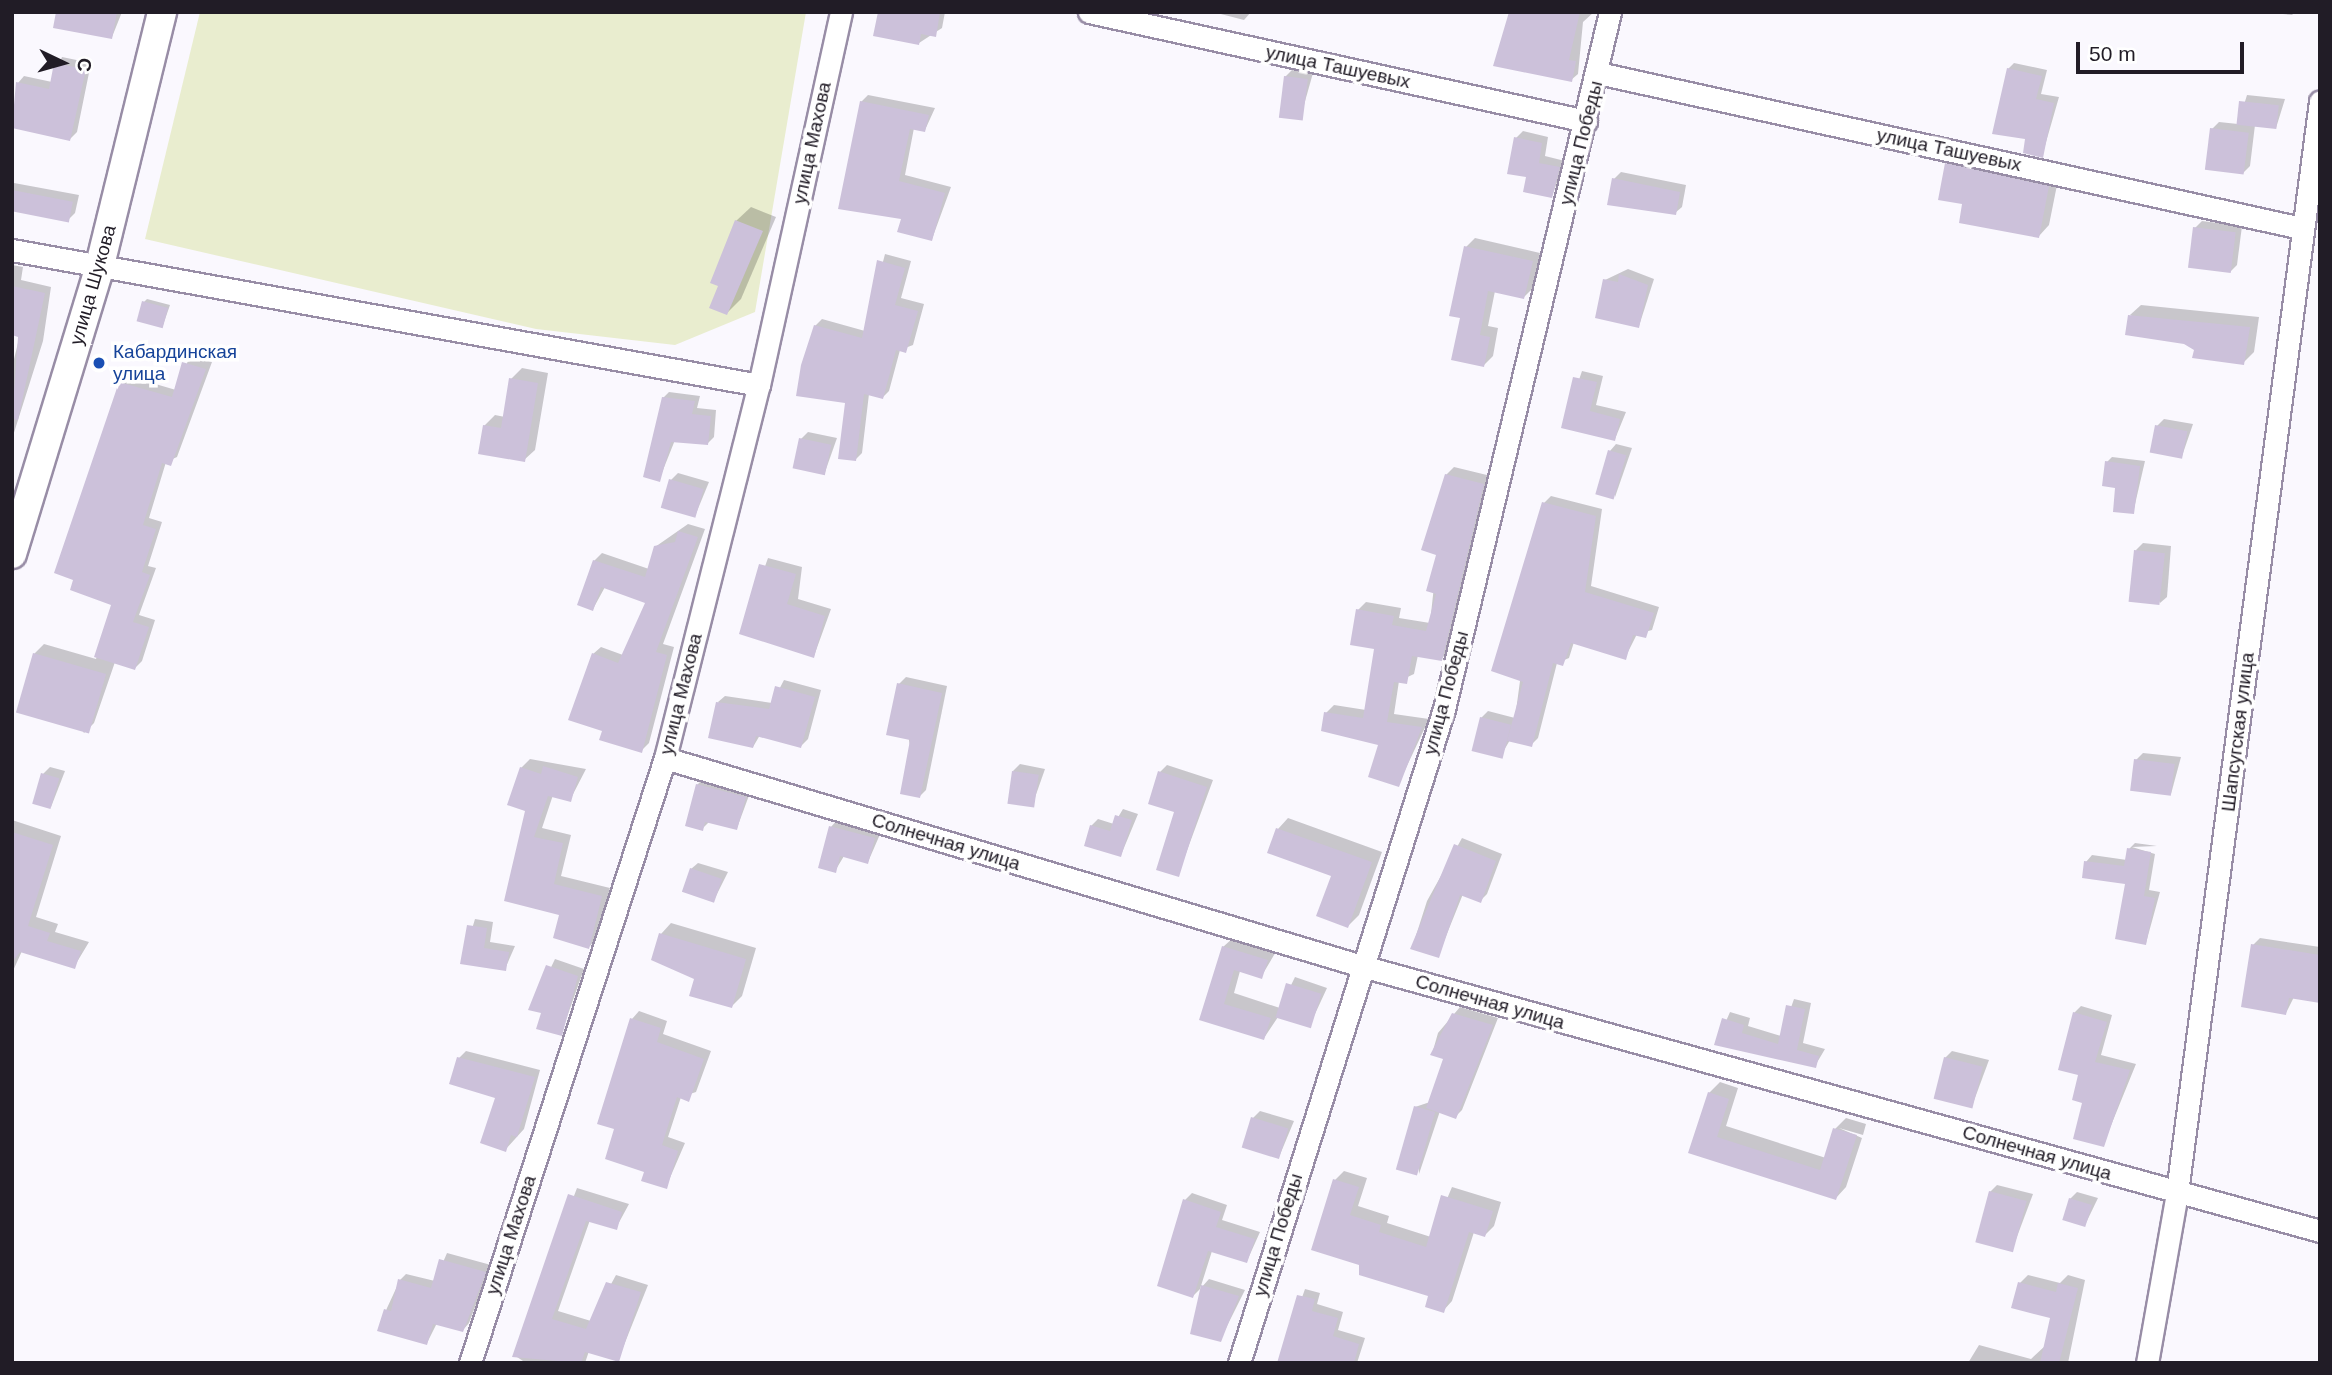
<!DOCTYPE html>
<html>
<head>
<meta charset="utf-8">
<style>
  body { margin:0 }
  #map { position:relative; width:2332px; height:1375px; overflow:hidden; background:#faf8fe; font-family:Arial,sans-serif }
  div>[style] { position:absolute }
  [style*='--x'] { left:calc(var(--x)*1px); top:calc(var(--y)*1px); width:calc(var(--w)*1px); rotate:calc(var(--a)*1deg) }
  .green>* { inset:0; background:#e9edcf }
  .shadow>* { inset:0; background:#0003 }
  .building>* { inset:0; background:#ccc1da; transform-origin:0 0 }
  .roads { filter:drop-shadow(2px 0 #988da6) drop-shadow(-2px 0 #988da6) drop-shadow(0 2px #988da6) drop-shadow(0 -2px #988da6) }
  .minor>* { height:21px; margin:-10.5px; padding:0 10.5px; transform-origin:10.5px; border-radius:10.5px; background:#fff }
  .secondary>* { height:28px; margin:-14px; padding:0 14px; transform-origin:14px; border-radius:14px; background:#fff }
  .dots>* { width:19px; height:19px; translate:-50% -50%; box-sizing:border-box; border:4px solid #fff; border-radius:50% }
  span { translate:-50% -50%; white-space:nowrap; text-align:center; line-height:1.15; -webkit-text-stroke:7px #fff; paint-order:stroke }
  .street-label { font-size:19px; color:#211c26 }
  .transit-label { font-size:19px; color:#164399 }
  .left { translate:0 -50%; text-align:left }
  .frame { position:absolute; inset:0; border:14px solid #211c26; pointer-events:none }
  .north { position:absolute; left:28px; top:28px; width:70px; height:70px; -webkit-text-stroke:5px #fff; paint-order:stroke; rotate:95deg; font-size:19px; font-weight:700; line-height:28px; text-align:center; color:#211c26 }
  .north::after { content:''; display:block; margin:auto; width:24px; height:32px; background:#211c26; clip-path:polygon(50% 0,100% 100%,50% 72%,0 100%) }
  .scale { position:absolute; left:2076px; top:42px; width:168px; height:32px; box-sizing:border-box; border:4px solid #211c26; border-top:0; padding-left:9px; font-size:21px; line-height:24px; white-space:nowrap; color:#211c26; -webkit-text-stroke:5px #fff; paint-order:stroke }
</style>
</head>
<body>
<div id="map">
  <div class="green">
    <div style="clip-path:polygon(200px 12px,806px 12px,755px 312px,675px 345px,536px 329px,145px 239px)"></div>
  </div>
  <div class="shadow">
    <div style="clip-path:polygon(58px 12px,122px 12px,112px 37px)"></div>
    <div style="clip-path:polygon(880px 12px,945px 12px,942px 28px,919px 43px)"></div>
    <div style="clip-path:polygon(1213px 12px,1251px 12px,1244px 20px)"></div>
    <div style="clip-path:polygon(1511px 12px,1594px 12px,1583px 22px,1578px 74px,1571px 80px)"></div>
    <div style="clip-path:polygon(2262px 12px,2295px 12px,2292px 15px)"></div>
    <div style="clip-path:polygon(62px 57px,91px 63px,77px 132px,70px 139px,12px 126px,18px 83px,24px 76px,52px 82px)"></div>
    <div style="clip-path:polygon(2014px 63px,2047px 70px,2041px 94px,2059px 97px,2042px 156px,2027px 138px,2008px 69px)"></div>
    <div style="clip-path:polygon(1292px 70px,1313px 73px,1300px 119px,1285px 77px)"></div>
    <div style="clip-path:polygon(868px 95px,935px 108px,925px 130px,914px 128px,905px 175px,951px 187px,932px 239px,903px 217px,861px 102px)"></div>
    <div style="clip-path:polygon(2247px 95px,2285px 99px,2276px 128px,2255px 125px,2250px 166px,2243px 173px,2212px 129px,2219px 122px,2238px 124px)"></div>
    <div style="clip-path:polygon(1523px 131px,1548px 137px,1545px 156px,1565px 161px,1552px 196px,1528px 176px,1516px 138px)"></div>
    <div style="clip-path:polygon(1957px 153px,2059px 175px,2049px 225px,2039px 236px,1947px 164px)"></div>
    <div style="clip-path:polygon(1621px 172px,1686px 185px,1682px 207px,1675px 213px,1614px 179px)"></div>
    <div style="clip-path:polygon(14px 183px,79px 195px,75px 213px,68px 220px,12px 209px)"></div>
    <div style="clip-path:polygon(751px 207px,776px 217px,741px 299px,727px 313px,736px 221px)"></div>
    <div style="clip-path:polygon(2202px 221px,2242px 226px,2237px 265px,2230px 272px,2195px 228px)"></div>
    <div style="clip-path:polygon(1475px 238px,1540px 253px,1533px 288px,1524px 297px,1495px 291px,1488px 326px,1498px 328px,1493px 356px,1484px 365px,1462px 317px,1466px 247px)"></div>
    <div style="clip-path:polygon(885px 254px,911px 261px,901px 298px,924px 304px,913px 345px,900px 350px,889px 391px,882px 398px,869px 394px,862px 453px,855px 460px,847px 401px,815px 326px,822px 319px,865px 331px)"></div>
    <div style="clip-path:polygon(12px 265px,23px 267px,21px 280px,51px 287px,43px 341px,12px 439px,12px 367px,20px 335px,12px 334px)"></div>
    <div style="clip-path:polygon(1628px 269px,1654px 279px,1639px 326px,1605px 280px)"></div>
    <div style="clip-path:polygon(147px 299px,170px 305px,163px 325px,144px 302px)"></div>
    <div style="clip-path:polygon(2141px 305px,2259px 317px,2254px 352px,2243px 363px,2196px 349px,2130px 315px)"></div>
    <div style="clip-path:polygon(190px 356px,212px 362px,177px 457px,166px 462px,149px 518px,162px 522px,148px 566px,156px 568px,139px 615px,155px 620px,142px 661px,135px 668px,115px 662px,94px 723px,84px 733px,34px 654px,44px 644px,96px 659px,113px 603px,121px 383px,128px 376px,176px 390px)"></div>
    <div style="clip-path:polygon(522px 368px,548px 373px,535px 450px,524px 460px,484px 426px,495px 415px,505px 417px,511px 379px)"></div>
    <div style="clip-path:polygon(1582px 371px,1603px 376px,1596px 405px,1626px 412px,1615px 439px,1563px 427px)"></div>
    <div style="clip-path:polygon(669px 392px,700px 396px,697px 408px,716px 410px,714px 437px,708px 443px,675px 440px,659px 480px,663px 398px)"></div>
    <div style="clip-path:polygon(2164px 419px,2193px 424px,2182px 456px,2157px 426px)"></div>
    <div style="clip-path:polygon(808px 432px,837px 438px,825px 472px,801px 439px)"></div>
    <div style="clip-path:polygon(1616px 444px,1632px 448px,1615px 497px,1610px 451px)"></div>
    <div style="clip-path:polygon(2112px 457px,2145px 461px,2133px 513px,2107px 462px)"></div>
    <div style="clip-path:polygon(1454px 467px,1491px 476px,1449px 651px,1441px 659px,1418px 655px,1414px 674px,1399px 681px,1394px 714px,1429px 719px,1398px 785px,1381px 744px,1326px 713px,1334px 705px,1366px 710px,1376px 648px,1358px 610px,1366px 602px,1401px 608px,1399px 618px,1430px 623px,1446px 475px)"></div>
    <div style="clip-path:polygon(678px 473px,709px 482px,695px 516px,671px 480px)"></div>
    <div style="clip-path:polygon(1551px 496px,1602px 509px,1591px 586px,1659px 607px,1652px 630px,1637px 634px,1625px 658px,1574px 642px,1569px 658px,1557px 663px,1538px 738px,1531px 745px,1510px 740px,1500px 757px,1481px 718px,1488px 711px,1515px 718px,1544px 503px)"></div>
    <div style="clip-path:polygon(688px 524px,705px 529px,663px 644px,674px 647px,649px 743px,641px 751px,604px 730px,593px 654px,601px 647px,623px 655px,648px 602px,605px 587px,593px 609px,594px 561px,602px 553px,649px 569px,655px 547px)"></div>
    <div style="clip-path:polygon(2143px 543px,2171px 546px,2167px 597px,2160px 603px,2136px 550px)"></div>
    <div style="clip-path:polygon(768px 558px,802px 567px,798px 599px,831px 609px,814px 656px,741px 633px)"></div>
    <div style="clip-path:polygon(906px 677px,947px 686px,926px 790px,919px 797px,899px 684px)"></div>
    <div style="clip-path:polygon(784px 680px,821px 690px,808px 739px,801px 746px,760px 735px,753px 747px,718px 702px,725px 696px,772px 703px)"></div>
    <div style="clip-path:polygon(2143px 753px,2181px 757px,2171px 794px,2136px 760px)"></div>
    <div style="clip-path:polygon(530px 759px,586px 769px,570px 800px,553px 795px,542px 828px,571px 835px,561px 876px,610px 888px,597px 938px,589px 947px,561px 914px,506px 900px,527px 809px,521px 768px)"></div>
    <div style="clip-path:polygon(1020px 764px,1045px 769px,1032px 806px,1013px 771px)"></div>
    <div style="clip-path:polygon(1167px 765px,1213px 780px,1178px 875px,1176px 811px,1160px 772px)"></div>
    <div style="clip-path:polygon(50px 767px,65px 771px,51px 807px,43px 774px)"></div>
    <div style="clip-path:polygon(704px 778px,751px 790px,737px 828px,710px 821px,702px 829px,697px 785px)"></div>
    <div style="clip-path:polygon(1123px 809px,1138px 814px,1121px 855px,1091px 826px,1098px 819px,1114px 824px)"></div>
    <div style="clip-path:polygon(1288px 818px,1382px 852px,1359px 915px,1348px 926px,1333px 875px,1278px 829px)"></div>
    <div style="clip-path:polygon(12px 820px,61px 836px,36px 917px,58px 924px,55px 932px,89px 942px,74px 967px,22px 951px,12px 973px)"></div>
    <div style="clip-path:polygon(837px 820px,881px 832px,868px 862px,844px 856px,835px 871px,831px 827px)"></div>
    <div style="clip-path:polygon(1462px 838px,1502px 854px,1487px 894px,1480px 901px,1463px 894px,1438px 956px,1412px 948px,1427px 901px)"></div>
    <div style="clip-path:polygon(2135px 843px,2157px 846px,2132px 847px,2155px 854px,2149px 890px,2160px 892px,2146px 943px,2127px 883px,2086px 862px,2092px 855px,2127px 860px,2129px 849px)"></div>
    <div style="clip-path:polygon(698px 863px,728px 872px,714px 900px,691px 869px)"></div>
    <div style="clip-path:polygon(475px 919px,493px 922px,490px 942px,515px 946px,505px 969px,462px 962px)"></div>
    <div style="clip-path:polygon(671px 923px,756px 948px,742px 996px,732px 1006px,661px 934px)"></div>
    <div style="clip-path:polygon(1234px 937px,1277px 950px,1261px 977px,1240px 971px,1234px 993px,1280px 1008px,1295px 977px,1327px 988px,1309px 1027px,1278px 1017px,1264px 1038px,1201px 1019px,1223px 947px)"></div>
    <div style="clip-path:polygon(2260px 938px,2320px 947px,2320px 1001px,2294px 997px,2286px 1013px,2253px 945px)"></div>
    <div style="clip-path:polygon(555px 959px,584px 969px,561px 1034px,543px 1012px,531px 1009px)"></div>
    <div style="clip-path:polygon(1794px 999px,1811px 1003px,1803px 1043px,1825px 1049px,1815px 1066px,1716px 1044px,1730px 1012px,1750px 1018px,1748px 1026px,1781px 1036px)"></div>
    <div style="clip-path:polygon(2081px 1006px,2112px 1015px,2101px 1055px,2136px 1064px,2103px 1145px,2080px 1073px,2074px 1013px)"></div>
    <div style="clip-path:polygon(1460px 1007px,1498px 1018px,1462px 1110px,1455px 1117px,1440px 1111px,1419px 1174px,1415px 1107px,1430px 1102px,1445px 1058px,1432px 1054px,1438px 1033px)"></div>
    <div style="clip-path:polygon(639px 1011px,667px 1021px,663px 1034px,711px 1051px,696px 1092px,681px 1097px,668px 1137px,685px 1143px,666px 1187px,616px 1128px,632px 1019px)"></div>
    <div style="clip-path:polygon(466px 1051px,540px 1070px,524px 1129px,505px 1150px,497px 1096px,459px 1058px)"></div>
    <div style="clip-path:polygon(1952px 1051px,1989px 1060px,1972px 1106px,1945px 1058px)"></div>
    <div style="clip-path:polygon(1720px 1082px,1738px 1088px,1726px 1126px,1826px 1158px,1835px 1129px,1846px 1118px,1866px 1124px,1863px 1135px,1839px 1128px,1862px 1138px,1846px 1187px,1836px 1198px,1690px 1152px,1709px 1093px)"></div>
    <div style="clip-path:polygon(1260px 1111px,1294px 1121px,1279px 1157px,1253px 1118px)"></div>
    <div style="clip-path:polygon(1344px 1171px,1367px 1178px,1358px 1206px,1389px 1216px,1387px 1223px,1431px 1237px,1452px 1187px,1501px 1202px,1494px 1226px,1485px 1235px,1474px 1232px,1452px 1301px,1443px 1311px,1430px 1295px,1361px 1263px,1335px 1180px)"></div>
    <div style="clip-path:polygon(1997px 1185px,2033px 1194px,2012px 1250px,1990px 1192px)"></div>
    <div style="clip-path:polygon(577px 1188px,629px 1204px,616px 1228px,590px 1220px,558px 1311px,591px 1321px,616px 1275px,648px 1285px,618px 1360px,589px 1351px,585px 1363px,526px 1363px,514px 1355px)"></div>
    <div style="clip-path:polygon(2077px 1192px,2098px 1198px,2085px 1225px,2070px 1199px)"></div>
    <div style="clip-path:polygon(1192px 1193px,1227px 1205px,1222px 1220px,1260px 1232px,1247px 1261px,1212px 1251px,1200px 1289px,1209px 1279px,1245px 1290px,1220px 1340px,1202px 1287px,1193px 1296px,1185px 1200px)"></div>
    <div style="clip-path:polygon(447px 1253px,491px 1265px,469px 1323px,463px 1330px,437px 1323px,427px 1343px,379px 1330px,387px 1308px,399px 1315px,387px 1308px,400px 1280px,406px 1274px,435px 1281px)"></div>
    <div style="clip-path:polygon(2028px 1275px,2060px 1283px,2068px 1275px,2085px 1280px,2068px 1363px,1968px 1363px,1979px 1345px,2031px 1359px,2046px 1345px,2052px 1317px,2020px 1283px)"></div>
    <div style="clip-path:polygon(1305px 1289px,1320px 1293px,1317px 1304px,1343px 1312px,1338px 1330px,1365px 1338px,1357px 1363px,1279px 1363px)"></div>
  </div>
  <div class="building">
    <div style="clip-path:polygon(56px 12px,117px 12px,112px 39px,53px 28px)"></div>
    <div style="clip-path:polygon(878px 12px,940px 12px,936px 37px,921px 34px,919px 45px,873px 36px)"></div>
    <div style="clip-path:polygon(1509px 12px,1580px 12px,1569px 60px,1576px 61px,1572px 82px,1493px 66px)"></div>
    <div style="clip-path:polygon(54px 63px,86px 69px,70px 141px,12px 128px,16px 82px,49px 89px)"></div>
    <div style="clip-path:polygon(2007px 68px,2042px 76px,2036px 99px,2054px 103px,2043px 158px,2023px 153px,2025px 139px,1992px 134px)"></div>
    <div style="left:1284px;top:76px;width:24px;height:42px;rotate:7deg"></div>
    <div style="clip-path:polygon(860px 101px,929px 115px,925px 132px,910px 129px,899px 181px,945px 193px,932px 241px,897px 232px,901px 219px,838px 209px)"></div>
    <div style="left:2239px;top:101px;width:40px;height:24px;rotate:6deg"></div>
    <div style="left:2210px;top:128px;width:39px;height:42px;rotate:7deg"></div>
    <div style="clip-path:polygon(1514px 137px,1542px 143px,1539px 163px,1560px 167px,1552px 198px,1523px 192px,1526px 177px,1507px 174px)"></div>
    <div style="clip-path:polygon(1945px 163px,2049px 186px,2039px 238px,1959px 223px,1962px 204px,1938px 200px)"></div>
    <div style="clip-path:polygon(1612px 178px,1680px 192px,1676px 215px,1607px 205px)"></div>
    <div style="left:12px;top:190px;width:62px;height:21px;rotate:11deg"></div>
    <div style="clip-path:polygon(735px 220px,763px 231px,727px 315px,709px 308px,718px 286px,710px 283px)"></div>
    <div style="left:2193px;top:227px;width:43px;height:41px;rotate:7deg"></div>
    <div style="clip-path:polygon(1464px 246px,1533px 261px,1524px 299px,1488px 291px,1480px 335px,1490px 337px,1484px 367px,1451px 360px,1460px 318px,1449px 316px)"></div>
    <div style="clip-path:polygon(877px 260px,905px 268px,895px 305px,918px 311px,906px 353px,896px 350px,883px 399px,864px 394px,856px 461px,838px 459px,845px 403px,796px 396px,801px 365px,814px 325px,862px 338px)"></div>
    <div style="clip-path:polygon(1619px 274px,1648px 285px,1639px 328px,1595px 318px,1603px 279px,1618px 282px)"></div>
    <div style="clip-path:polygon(12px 286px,45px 293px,18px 420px,12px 419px,18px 337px,12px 335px)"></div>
    <div style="left:142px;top:301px;width:27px;height:21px;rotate:15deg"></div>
    <div style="clip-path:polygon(2128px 315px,2250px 327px,2244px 365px,2192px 358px,2194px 350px,2184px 344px,2125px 335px)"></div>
    <div style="clip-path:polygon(182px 362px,206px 369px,171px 466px,162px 463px,143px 525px,156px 529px,142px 572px,150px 575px,133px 622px,149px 627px,135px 670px,94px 657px,111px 605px,70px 590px,73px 580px,54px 573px,119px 382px,172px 397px)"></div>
    <div style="clip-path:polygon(1573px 377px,1597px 382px,1590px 411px,1620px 419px,1615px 441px,1561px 428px)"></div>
    <div style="clip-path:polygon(509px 378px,538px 383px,525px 462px,478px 454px,483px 425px,501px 428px)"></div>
    <div style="clip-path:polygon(662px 397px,695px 401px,692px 414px,711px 416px,708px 445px,671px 442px,660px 482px,643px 477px)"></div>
    <div style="left:2155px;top:425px;width:33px;height:28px;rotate:11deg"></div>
    <div style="left:799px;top:438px;width:33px;height:31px;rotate:12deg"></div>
    <div style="left:1608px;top:450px;width:19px;height:46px;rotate:16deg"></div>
    <div style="clip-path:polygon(2105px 461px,2140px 466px,2134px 514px,2113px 512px,2115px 488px,2102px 486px)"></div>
    <div style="clip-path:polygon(1445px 474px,1484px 484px,1442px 661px,1412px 656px,1407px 684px,1394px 682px,1387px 722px,1422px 727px,1399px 787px,1368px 777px,1378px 745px,1321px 731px,1324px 712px,1363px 718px,1374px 649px,1350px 645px,1356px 609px,1394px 616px,1392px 625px,1426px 631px,1436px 594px,1426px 591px,1436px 555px,1421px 550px)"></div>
    <div style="left:669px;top:479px;width:36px;height:30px;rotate:16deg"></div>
    <div style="clip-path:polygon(1542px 502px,1596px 516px,1585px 592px,1654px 613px,1646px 638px,1633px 635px,1626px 660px,1571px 643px,1563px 666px,1553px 663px,1532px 747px,1507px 741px,1523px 682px,1491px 671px)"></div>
    <div style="clip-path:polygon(678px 531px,698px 537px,656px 652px,667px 655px,642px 753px,599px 740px,602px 731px,568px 720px,592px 653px,618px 663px,645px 603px,601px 587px,593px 611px,577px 605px,593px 560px,645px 577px,654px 546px,675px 542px)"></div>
    <div style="left:2134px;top:550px;width:31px;height:52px;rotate:6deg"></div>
    <div style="clip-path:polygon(759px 564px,796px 574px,787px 604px,825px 616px,814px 658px,739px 634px)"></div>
    <div style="left:33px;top:653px;width:76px;height:62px;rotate:16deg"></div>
    <div style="clip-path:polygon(897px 683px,942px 693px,920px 798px,900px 794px,910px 740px,886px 735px)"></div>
    <div style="clip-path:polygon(775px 686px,815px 697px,801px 748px,756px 736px,753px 748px,708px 738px,716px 702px,769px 709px)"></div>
    <div style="left:1480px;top:717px;width:32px;height:35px;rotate:14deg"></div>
    <div style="left:2134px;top:759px;width:41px;height:32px;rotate:7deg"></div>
    <div style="clip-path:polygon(543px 766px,578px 777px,571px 802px,548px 796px,534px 837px,563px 843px,554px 884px,602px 896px,589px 949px,553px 938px,559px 915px,504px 901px,525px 811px,507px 805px,520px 767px,541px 774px)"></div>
    <div style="left:1012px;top:771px;width:27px;height:33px;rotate:8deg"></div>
    <div style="clip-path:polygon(1158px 771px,1207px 787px,1179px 877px,1156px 870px,1174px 812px,1148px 804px)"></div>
    <div style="left:41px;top:773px;width:19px;height:32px;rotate:16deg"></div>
    <div style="clip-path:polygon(696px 784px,746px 797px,737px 830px,705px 822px,703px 831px,685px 826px)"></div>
    <div style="clip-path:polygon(1115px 815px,1132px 820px,1121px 857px,1084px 846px,1090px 825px,1110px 831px)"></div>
    <div style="clip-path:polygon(829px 826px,875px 838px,868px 864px,840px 856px,836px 873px,818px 868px)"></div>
    <div style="clip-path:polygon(1276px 828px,1372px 862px,1348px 928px,1316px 916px,1331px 876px,1267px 853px)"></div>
    <div style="clip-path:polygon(12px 832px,53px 845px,28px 926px,50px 933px,47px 941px,81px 951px,75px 969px,20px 952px,12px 962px)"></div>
    <div style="clip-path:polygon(1454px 844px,1496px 861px,1481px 903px,1460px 895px,1439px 958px,1410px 949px)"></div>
    <div style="clip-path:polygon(2127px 848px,2151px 852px,2144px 896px,2155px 898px,2146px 945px,2115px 939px,2125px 884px,2082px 878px,2084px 861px,2124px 866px)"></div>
    <div style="left:690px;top:868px;width:34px;height:25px;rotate:19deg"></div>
    <div style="clip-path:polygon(467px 925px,487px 928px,484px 948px,509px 952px,506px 971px,460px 964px)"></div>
    <div style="clip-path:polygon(659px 933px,746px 959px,732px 1008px,689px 996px,694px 979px,651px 960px)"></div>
    <div style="clip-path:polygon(2251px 944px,2320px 955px,2320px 1003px,2289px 998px,2286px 1015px,2241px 1007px)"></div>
    <div style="clip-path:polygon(1222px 946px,1268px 960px,1262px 979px,1234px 970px,1224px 1004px,1271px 1018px,1264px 1040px,1199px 1020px)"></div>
    <div style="clip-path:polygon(546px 965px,578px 976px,562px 1036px,536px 1029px,541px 1013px,528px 1010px)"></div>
    <div style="left:1286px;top:983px;width:37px;height:36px;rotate:17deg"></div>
    <div style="clip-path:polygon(1786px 1005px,1805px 1009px,1797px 1050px,1819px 1056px,1816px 1068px,1714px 1045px,1722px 1018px,1744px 1025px,1742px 1033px,1778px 1044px)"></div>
    <div style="clip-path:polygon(2073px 1012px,2107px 1022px,2095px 1062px,2130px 1070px,2104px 1147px,2073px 1139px,2082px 1103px,2072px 1100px,2078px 1075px,2058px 1070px)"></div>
    <div style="clip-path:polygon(1452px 1013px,1493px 1025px,1456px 1119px,1426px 1108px,1443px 1059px,1430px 1055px)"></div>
    <div style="clip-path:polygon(630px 1018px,661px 1028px,657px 1042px,704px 1059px,689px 1102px,677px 1097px,662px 1145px,678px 1151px,667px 1189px,641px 1181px,644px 1172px,605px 1159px,614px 1129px,597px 1124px)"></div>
    <div style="clip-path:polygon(457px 1057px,535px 1077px,517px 1137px,511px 1135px,506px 1152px,480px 1143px,495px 1098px,449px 1084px)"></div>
    <div style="left:1944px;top:1057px;width:40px;height:43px;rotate:14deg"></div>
    <div style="clip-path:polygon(1708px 1092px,1729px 1099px,1717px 1137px,1820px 1170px,1833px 1128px,1857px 1135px,1836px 1200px,1688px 1153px)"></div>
    <div style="left:1414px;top:1106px;width:22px;height:66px;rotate:16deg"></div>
    <div style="left:1251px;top:1117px;width:39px;height:32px;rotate:17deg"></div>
    <div style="clip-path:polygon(1333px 1179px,1359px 1187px,1350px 1215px,1381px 1225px,1379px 1232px,1426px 1247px,1441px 1195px,1493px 1211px,1485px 1237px,1469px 1232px,1444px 1313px,1425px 1307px,1428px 1296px,1359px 1275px,1359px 1265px,1311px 1250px)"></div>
    <div style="left:1989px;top:1191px;width:39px;height:53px;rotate:15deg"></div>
    <div style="clip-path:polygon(568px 1194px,622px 1212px,617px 1230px,586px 1221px,552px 1319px,586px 1329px,606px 1282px,641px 1292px,619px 1362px,585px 1352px,581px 1363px,512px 1357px)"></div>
    <div style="left:2069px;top:1198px;width:24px;height:23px;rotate:17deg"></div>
    <div style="clip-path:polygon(1183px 1199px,1221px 1212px,1216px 1227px,1255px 1239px,1247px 1263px,1208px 1251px,1193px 1298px,1157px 1286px)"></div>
    <div style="clip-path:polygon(439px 1259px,486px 1272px,463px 1332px,433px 1324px,427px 1345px,377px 1331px,384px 1309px,391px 1311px,398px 1279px,431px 1288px)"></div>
    <div style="clip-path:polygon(2018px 1282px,2056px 1292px,2058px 1283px,2078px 1288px,2059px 1363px,2040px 1363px,2050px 1318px,2011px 1308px)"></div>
    <div style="clip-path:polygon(1201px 1285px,1239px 1296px,1221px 1342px,1190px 1334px)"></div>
    <div style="clip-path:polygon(1297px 1295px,1315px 1299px,1312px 1311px,1338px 1318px,1333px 1336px,1359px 1344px,1354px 1363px,1277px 1363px)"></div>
  </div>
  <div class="roads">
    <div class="minor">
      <div style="--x:1089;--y:12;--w:509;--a:12.37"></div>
      <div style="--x:1598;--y:73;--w:720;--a:12.43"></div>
      <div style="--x:12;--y:250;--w:759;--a:10.24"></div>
      <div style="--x:665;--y:758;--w:727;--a:16.62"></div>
      <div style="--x:1362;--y:966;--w:994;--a:15.46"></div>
      <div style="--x:470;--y:1363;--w:636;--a:-72.14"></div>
      <div style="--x:665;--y:758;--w:385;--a:-75.9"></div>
      <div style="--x:759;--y:385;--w:382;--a:-77.6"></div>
      <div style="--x:1239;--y:1363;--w:685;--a:-72.6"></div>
      <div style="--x:1444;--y:709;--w:716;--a:-76.6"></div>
      <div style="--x:2147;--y:1363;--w:174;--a:-80"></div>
      <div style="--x:2177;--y:1192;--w:1100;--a:-82.53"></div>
    </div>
    <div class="secondary">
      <div style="--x:12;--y:554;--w:298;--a:-73"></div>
      <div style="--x:99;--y:269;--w:265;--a:-76.2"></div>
    </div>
  </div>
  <div class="dots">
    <div style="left:99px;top:363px;background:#1a4fb4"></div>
  </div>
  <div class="street-label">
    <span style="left:1338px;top:67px;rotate:12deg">улица Ташуевых</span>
    <span style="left:812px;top:143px;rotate:-78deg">улица Махова</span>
    <span style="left:1581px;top:143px;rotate:-76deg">улица Победы</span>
    <span style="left:1949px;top:150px;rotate:12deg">улица Ташуевых</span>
    <span style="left:93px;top:285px;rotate:-74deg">улица Шукова</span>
    <span style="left:1446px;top:693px;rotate:-75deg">улица Победы</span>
    <span style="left:681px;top:694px;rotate:-76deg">улица Махова</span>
    <span style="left:2238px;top:732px;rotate:-83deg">Шапсугская улица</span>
    <span style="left:946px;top:842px;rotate:17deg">Солнечная улица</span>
    <span style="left:1490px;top:1002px;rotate:16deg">Солнечная улица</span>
    <span style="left:2037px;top:1153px;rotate:16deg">Солнечная улица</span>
    <span style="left:511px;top:1235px;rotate:-72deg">улица Махова</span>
    <span style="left:1278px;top:1235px;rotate:-73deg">улица Победы</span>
  </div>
  <div class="transit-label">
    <span class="left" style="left:113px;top:363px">Кабардинская<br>улица</span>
  </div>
  <div class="frame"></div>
  <div class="north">С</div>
  <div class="scale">50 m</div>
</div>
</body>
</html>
